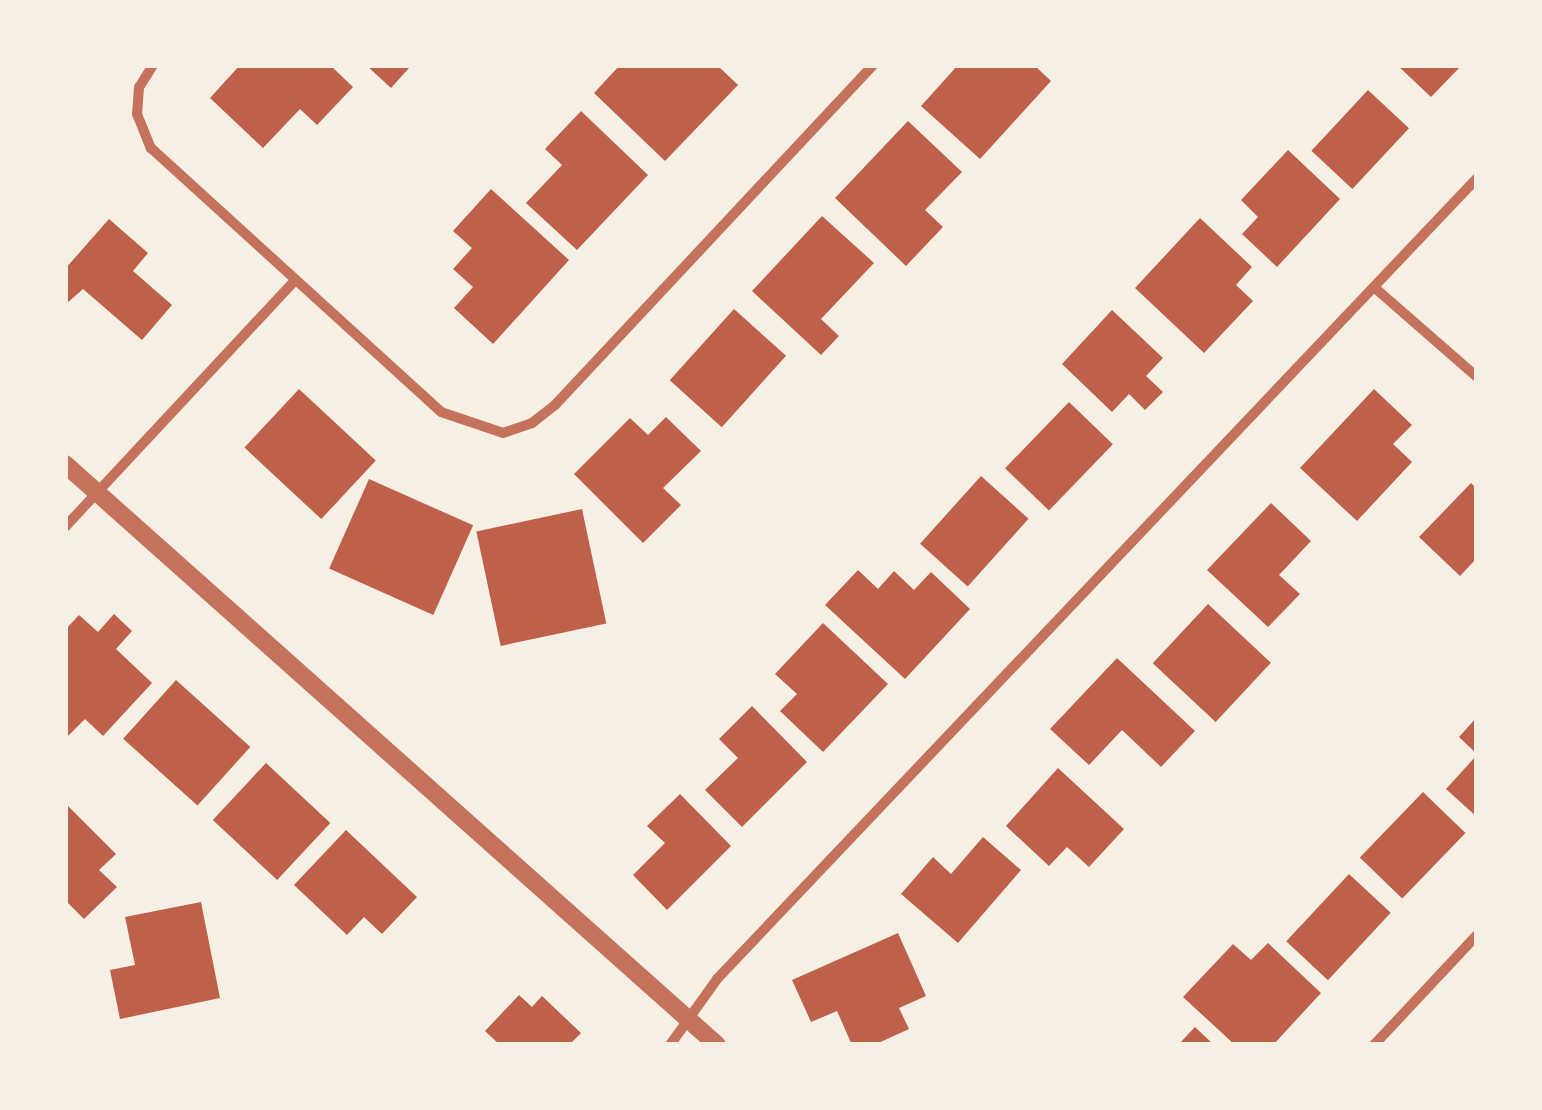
<!DOCTYPE html>
<html>
<head>
<meta charset="utf-8">
<style>
  body { margin:0 }
  #map { position:relative; width:1542px; height:1110px; overflow:hidden; background:#f6efe4; font-family:Bitter,serif }
  div>[style] { position:absolute }
  [style*='--x'] { left:calc(var(--x)*1px); top:calc(var(--y)*1px); width:calc(var(--w)*1px); rotate:calc(var(--a)*1deg) }
  .building>* { inset:0; background:#bf614a; transform-origin:0 0 }
  .minor>* { height:10px; margin:-5px; padding:0 5px; transform-origin:5px; border-radius:5px; background:#c5725c }
  .tertiary>* { height:18px; margin:-9px; padding:0 9px; transform-origin:9px; border-radius:9px; background:#c5725c }
  span { translate:-50% -50%; white-space:nowrap; text-align:center; line-height:1.15; -webkit-text-stroke:8px #f6efe4; paint-order:stroke }
  .frame { position:absolute; inset:0; border:68px solid #f6efe4; pointer-events:none }
</style>
</head>
<body>
<div id="map">
  <div class="building">
    <div style="clip-path:polygon(240px 65px,330px 65px,353px 87px,317px 125px,300px 109px,263px 148px,210px 98px)"></div>
    <div style="clip-path:polygon(366px 65px,406px 65px,409px 68px,391px 88px)"></div>
    <div style="clip-path:polygon(620px 65px,717px 65px,738px 85px,665px 161px,594px 93px)"></div>
    <div style="clip-path:polygon(958px 65px,1034px 65px,1051px 81px,980px 159px,921px 106px)"></div>
    <div style="clip-path:polygon(1397px 65px,1462px 65px,1431px 97px)"></div>
    <div style="left:1368px;top:90px;width:56px;height:83px;rotate:43deg"></div>
    <div style="clip-path:polygon(581px 111px,648px 175px,577px 250px,526px 203px,562px 165px,545px 149px)"></div>
    <div style="clip-path:polygon(908px 121px,962px 172px,925px 210px,943px 227px,906px 266px,835px 198px)"></div>
    <div style="clip-path:polygon(1288px 150px,1340px 199px,1277px 267px,1242px 234px,1258px 217px,1241px 200px)"></div>
    <div style="clip-path:polygon(491px 189px,569px 260px,493px 344px,454px 308px,473px 287px,453px 269px,472px 248px,453px 231px)"></div>
    <div style="clip-path:polygon(822px 216px,874px 263px,821px 319px,839px 336px,821px 355px,752px 291px)"></div>
    <div style="clip-path:polygon(1200px 218px,1252px 267px,1236px 285px,1253px 301px,1204px 353px,1135px 288px)"></div>
    <div style="clip-path:polygon(109px 219px,148px 253px,133px 271px,172px 305px,142px 340px,83px 289px,65px 305px,65px 269px)"></div>
    <div style="left:734px;top:309px;width:70px;height:96px;rotate:42deg"></div>
    <div style="clip-path:polygon(1112px 310px,1163px 358px,1146px 376px,1163px 392px,1145px 410px,1129px 394px,1112px 412px,1062px 364px)"></div>
    <div style="left:299px;top:389px;width:105px;height:80px;rotate:43deg"></div>
    <div style="clip-path:polygon(1374px 389px,1412px 425px,1393px 444px,1412px 462px,1357px 521px,1300px 468px)"></div>
    <div style="left:1069px;top:402px;width:61px;height:92px;rotate:44deg"></div>
    <div style="clip-path:polygon(666px 417px,701px 451px,663px 488px,681px 505px,643px 543px,574px 474px,630px 418px,648px 435px)"></div>
    <div style="left:981px;top:476px;width:64px;height:91px;rotate:42deg"></div>
    <div style="left:369px;top:479px;width:114px;height:98px;rotate:24deg"></div>
    <div style="clip-path:polygon(1471px 483px,1477px 489px,1477px 558px,1460px 576px,1419px 537px)"></div>
    <div style="clip-path:polygon(1271px 503px,1311px 541px,1279px 575px,1300px 594px,1268px 627px,1207px 570px)"></div>
    <div style="left:582px;top:509px;width:117px;height:108px;rotate:78deg"></div>
    <div style="clip-path:polygon(858px 570px,878px 589px,894px 571px,914px 590px,931px 572px,970px 609px,905px 679px,825px 605px)"></div>
    <div style="left:1208px;top:604px;width:86px;height:81px;rotate:43deg"></div>
    <div style="clip-path:polygon(114px 614px,132px 631px,116px 649px,152px 683px,103px 736px,85px 719px,68px 736px,65px 630px,79px 615px,98px 632px)"></div>
    <div style="clip-path:polygon(823px 623px,888px 684px,823px 752px,780px 711px,797px 694px,775px 674px)"></div>
    <div style="clip-path:polygon(1117px 658px,1195px 731px,1161px 767px,1122px 730px,1089px 765px,1050px 729px)"></div>
    <div style="left:176px;top:680px;width:100px;height:79px;rotate:42deg"></div>
    <div style="clip-path:polygon(752px 706px,807px 762px,742px 827px,705px 790px,738px 758px,719px 739px)"></div>
    <div style="clip-path:polygon(1477px 717px,1477px 754px,1459px 737px)"></div>
    <div style="clip-path:polygon(1477px 755px,1477px 817px,1446px 789px)"></div>
    <div style="left:266px;top:763px;width:88px;height:78px;rotate:43deg"></div>
    <div style="clip-path:polygon(1058px 768px,1124px 829px,1089px 867px,1067px 847px,1049px 866px,1006px 826px)"></div>
    <div style="left:1423px;top:792px;width:59px;height:91px;rotate:44deg"></div>
    <div style="clip-path:polygon(680px 794px,731px 846px,667px 910px,633px 875px,665px 843px,647px 826px)"></div>
    <div style="clip-path:polygon(65px 803px,116px 854px,99px 870px,117px 887px,84px 919px,65px 900px)"></div>
    <div style="clip-path:polygon(346px 830px,417px 897px,382px 934px,364px 917px,347px 935px,294px 885px)"></div>
    <div style="clip-path:polygon(983px 837px,1021px 870px,958px 943px,901px 894px,933px 857px,951px 874px)"></div>
    <div style="left:1349px;top:874px;width:57px;height:92px;rotate:43deg"></div>
    <div style="clip-path:polygon(201px 902px,220px 998px,120px 1019px,110px 970px,135px 965px,125px 917px)"></div>
    <div style="clip-path:polygon(898px 933px,926px 996px,899px 1008px,909px 1029px,874px 1045px,852px 1045px,837px 1011px,811px 1022px,792px 980px)"></div>
    <div style="clip-path:polygon(1268px 943px,1321px 993px,1273px 1045px,1235px 1045px,1183px 997px,1233px 944px,1251px 960px)"></div>
    <div style="clip-path:polygon(519px 995px,532px 1007px,542px 996px,581px 1033px,569px 1045px,500px 1045px,485px 1031px)"></div>
    <div style="clip-path:polygon(1195px 1027px,1214px 1045px,1178px 1045px)"></div>
  </div>
  <div class="minor">
    <div style="--x:153;--y:65;--w:26;--a:122"></div>
    <div style="--x:139;--y:87;--w:27;--a:94"></div>
    <div style="--x:137;--y:114;--w:37;--a:68"></div>
    <div style="--x:151;--y:148;--w:392;--a:42.3"></div>
    <div style="--x:441;--y:412;--w:65;--a:18.7"></div>
    <div style="--x:503;--y:433;--w:31;--a:-19"></div>
    <div style="--x:532;--y:423;--w:29;--a:-38"></div>
    <div style="--x:555;--y:405;--w:466;--a:-46.9"></div>
    <div style="--x:1375;--y:288;--w:135;--a:41.1"></div>
    <div style="--x:65;--y:527;--w:338;--a:-47"></div>
    <div style="--x:670;--y:1045;--w:81;--a:-54.5"></div>
    <div style="--x:717;--y:979;--w:1104;--a:-46.5"></div>
    <div style="--x:1374;--y:1045;--w:151;--a:-46.9"></div>
  </div>
  <div class="tertiary">
    <div style="--x:65;--y:464;--w:873;--a:41.7"></div>
  </div>
  <div class="frame"></div>
</div>
</body>
</html>
